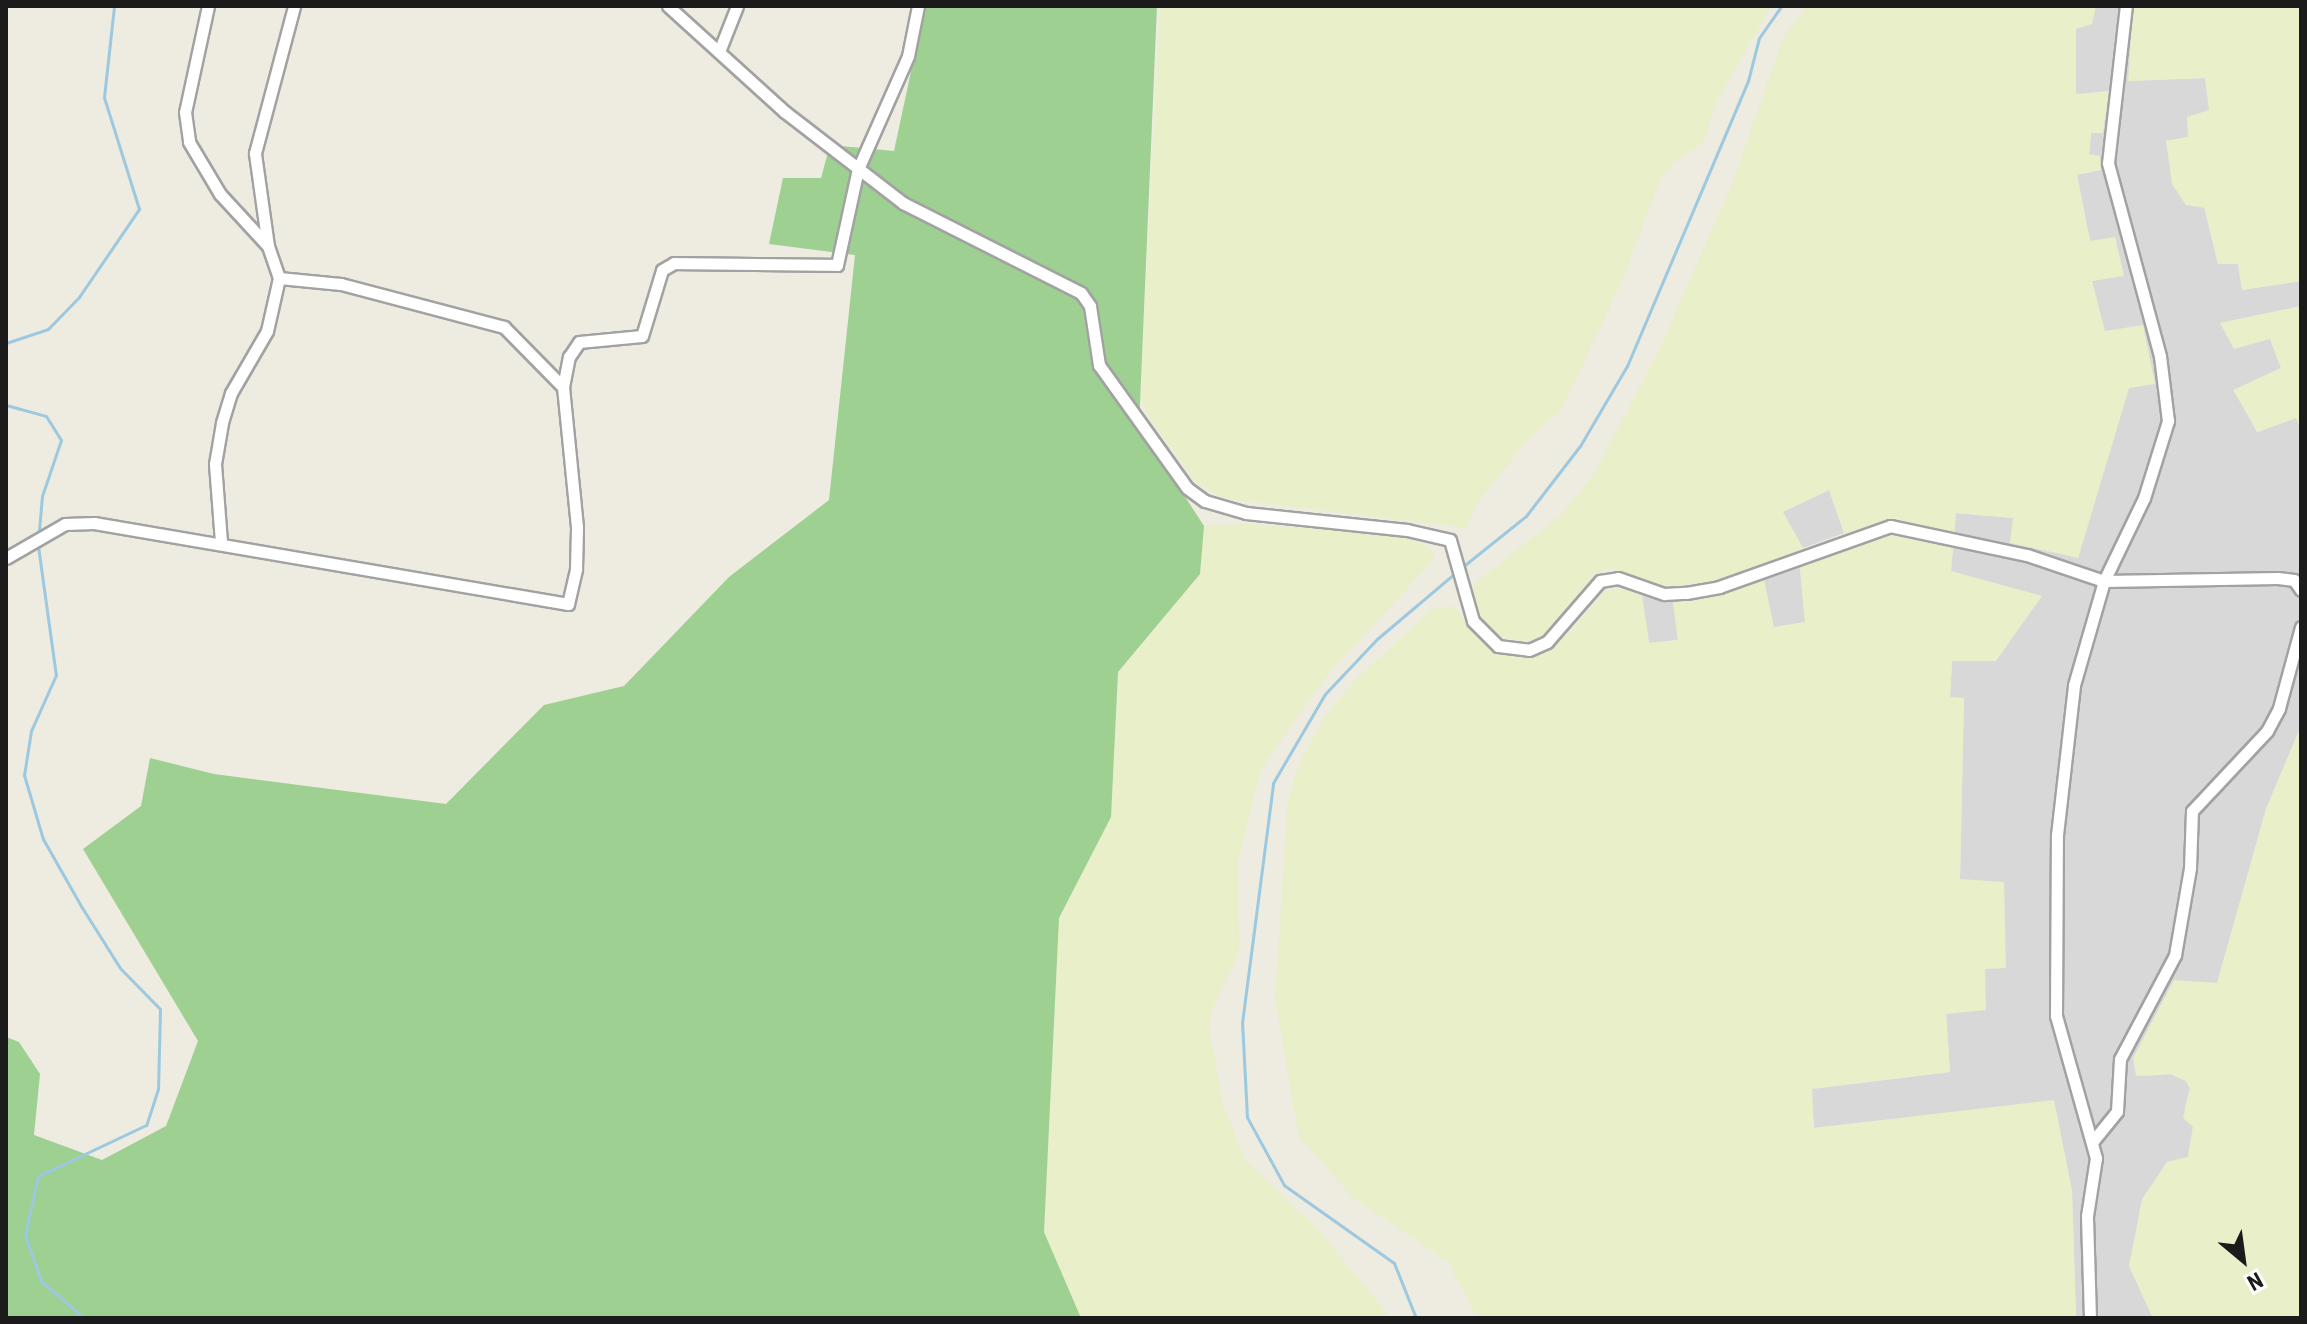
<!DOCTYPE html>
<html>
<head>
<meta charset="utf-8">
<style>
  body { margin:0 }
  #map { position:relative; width:2307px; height:1324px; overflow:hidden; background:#eeebe0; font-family:"Roboto Condensed",sans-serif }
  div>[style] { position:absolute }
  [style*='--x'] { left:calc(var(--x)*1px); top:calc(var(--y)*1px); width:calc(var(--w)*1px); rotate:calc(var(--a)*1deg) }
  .residential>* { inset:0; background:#d9d8d8 }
  .farmland>* { inset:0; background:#e8efc9 }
  .forest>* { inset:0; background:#9dd091 }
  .stream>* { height:3px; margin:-1.5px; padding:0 1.5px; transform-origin:1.5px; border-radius:1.5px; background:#9cc9df }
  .roads { filter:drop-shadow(2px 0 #a2a2a2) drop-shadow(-2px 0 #a2a2a2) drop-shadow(0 2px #a2a2a2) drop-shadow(0 -2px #a2a2a2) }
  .minor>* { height:11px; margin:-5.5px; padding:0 5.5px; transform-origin:5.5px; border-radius:5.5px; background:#fff }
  span { translate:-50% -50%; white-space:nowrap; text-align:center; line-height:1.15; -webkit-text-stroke:6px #fff; paint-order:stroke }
  .frame { position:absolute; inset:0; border:8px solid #1b1b1b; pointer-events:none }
  .north { position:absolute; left:2203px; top:1220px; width:80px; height:80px; -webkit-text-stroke:6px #fff; paint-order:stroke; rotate:151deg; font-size:22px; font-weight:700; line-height:32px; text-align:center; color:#1b1b1b }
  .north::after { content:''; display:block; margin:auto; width:28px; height:36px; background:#1b1b1b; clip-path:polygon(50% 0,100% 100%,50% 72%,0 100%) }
</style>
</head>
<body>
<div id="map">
  <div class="residential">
    <div style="clip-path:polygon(2096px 6px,2133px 6px,2129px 81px,2205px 78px,2210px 110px,2188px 137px,2166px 141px,2204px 207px,2218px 264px,2238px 264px,2242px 290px,2301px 281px,2301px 306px,2221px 323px,2270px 339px,2281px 368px,2234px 390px,2257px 432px,2296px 417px,2301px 429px,2301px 726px,2266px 809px,2217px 984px,2145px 1076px,2171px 1074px,2186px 1081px,2190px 1088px,2185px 1107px,2193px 1127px,2188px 1157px,2167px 1162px,2157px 1180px,2139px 1223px,2129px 1266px,2153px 1318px,2076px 1318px,2072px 1191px,2054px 1101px,1814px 1128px,1811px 1089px,1950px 1072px,1946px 1014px,1960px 879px,1964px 699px,1950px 698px,1952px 660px,1996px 661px,1951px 571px,1956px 513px,2014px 518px,2078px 558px,2129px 387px,2104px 332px,2092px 281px,2124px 275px,2090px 241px,2077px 174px,2089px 155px,2091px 132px,2108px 91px,2076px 95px,2076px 28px)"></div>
    <div style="clip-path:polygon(1829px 490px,1844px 533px,1803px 548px,1782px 512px)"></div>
    <div style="clip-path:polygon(1800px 568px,1805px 622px,1773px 628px,1764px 580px)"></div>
    <div style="clip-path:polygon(1642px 596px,1673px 602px,1678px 640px,1649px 643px)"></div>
  </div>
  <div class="farmland">
    <div style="clip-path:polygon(1160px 6px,1771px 6px,1717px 101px,1704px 142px,1674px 162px,1660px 180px,1622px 281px,1561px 410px,1526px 441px,1476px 505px,1466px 528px,1223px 498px,1198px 484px,1153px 423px,1140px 399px)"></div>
    <div style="clip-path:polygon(1806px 6px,2096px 6px,2092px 24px,2076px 29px,2076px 94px,2109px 91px,2103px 133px,2091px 133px,2089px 154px,2100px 156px,2101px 170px,2077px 175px,2090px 241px,2115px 237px,2124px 276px,2092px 281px,2105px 331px,2143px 325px,2155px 384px,2129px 388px,2078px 558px,2010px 543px,2013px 518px,1956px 513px,1954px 533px,1897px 519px,1844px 533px,1829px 490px,1783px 512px,1803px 548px,1758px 567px,1716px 581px,1664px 587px,1611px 568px,1593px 575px,1546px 634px,1525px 642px,1492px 635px,1480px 627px,1473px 585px,1561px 515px,1594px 474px,1661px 346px,1732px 184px,1783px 38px)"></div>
    <div style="clip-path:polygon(2133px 6px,2301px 6px,2301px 281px,2242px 290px,2238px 264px,2218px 264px,2205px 208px,2186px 205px,2172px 184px,2166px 141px,2188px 137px,2187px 117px,2209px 110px,2205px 78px,2128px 81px)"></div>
    <div style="clip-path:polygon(2301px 306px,2301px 429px,2296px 418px,2258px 432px,2233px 390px,2281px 368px,2270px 339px,2234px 349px,2220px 323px)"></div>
    <div style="clip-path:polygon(1248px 524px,1401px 535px,1431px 549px,1434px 559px,1329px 673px,1267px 760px,1257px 782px,1238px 863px,1239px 953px,1212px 1009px,1209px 1027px,1223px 1105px,1245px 1160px,1316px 1227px,1391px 1318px,1081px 1318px,1044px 1232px,1059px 917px,1111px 817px,1118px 672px,1200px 574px,1204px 526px)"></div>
    <div style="clip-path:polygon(1886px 536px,1953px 546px,1951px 571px,2042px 596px,1996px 661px,1952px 661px,1950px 697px,1964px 698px,1960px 879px,2004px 882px,2006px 968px,1985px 969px,1986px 1010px,1946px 1014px,1950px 1072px,1812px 1089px,1814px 1128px,2054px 1100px,2072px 1191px,2076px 1318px,1477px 1318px,1448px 1262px,1352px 1197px,1299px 1137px,1275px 999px,1288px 801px,1300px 762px,1325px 716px,1354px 681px,1432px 609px,1454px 606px,1474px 635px,1493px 650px,1530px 655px,1567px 635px,1605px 591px,1618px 588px,1642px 596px,1649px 643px,1678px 640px,1673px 602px,1719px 595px,1764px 580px,1774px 627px,1805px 622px,1800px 568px)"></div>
    <div style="clip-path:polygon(2301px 726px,2301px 1318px,2153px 1318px,2129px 1266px,2142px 1199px,2167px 1162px,2188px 1157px,2193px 1127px,2183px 1118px,2190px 1088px,2186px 1081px,2170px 1074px,2136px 1076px,2133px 1058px,2174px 980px,2217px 983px,2266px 809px)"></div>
  </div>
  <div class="forest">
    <div style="clip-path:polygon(925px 6px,1157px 6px,1139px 426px,1204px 526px,1200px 574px,1118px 672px,1111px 817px,1059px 918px,1044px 1232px,1081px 1318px,6px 1318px,6px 1037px,19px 1042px,40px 1074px,34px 1135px,102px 1160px,166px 1126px,198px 1041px,83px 849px,141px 806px,150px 758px,214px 774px,446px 804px,544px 705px,624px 686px,729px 577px,829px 500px,855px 255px,769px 244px,783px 178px,821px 178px,830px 145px,894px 151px)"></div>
  </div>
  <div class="stream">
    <div style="--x:6;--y:343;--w:44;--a:-18.4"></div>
    <div style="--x:48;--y:329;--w:45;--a:-45.9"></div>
    <div style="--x:79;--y:297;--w:107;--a:-55.7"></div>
    <div style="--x:139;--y:209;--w:117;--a:-107.4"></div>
    <div style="--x:104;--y:97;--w:92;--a:-83.7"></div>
    <div style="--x:6;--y:405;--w:41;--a:15.4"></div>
    <div style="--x:46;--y:416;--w:28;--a:58"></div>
    <div style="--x:61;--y:440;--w:59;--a:108.7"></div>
    <div style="--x:42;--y:496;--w:38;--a:95"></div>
    <div style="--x:38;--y:546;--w:130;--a:82.1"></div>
    <div style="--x:56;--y:675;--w:61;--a:114.1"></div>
    <div style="--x:31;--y:731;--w:45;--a:99"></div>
    <div style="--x:24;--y:775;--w:67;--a:73.5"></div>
    <div style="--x:43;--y:839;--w:77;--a:60.4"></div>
    <div style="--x:81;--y:906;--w:73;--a:57.8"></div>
    <div style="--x:120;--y:968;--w:57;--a:45.7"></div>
    <div style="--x:160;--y:1009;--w:80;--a:91.4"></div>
    <div style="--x:158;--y:1089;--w:38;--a:108"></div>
    <div style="--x:146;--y:1125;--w:119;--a:154.7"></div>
    <div style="--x:38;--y:1176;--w:60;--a:102.4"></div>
    <div style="--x:25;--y:1235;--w:49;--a:70.8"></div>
    <div style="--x:41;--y:1281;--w:57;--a:40.7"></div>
    <div style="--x:1461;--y:568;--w:83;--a:-38.7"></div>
    <div style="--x:1526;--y:516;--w:88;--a:-52.4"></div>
    <div style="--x:1580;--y:446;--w:93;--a:-59.6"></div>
    <div style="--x:1627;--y:366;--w:310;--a:-67"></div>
    <div style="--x:1748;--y:81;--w:44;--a:-75.7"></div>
    <div style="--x:1759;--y:38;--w:39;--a:-55"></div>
    <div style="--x:1416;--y:1318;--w:59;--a:-111.8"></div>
    <div style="--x:1394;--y:1263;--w:135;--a:-144.7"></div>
    <div style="--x:1284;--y:1185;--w:77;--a:-118.6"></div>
    <div style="--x:1247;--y:1117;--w:94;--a:-93"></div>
    <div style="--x:1242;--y:1023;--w:242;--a:-82.6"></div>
    <div style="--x:1273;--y:783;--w:103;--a:-59.7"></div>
    <div style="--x:1325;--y:694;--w:76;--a:-46.6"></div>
    <div style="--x:1377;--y:639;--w:102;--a:-40.2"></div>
  </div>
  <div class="roads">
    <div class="minor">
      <div style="--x:208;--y:6;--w:108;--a:102.2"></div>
      <div style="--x:185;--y:112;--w:30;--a:82"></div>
      <div style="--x:189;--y:142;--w:61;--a:59.2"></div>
      <div style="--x:220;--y:194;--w:71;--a:47.3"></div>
      <div style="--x:268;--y:246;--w:34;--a:71"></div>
      <div style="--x:279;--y:278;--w:54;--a:102.8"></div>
      <div style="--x:267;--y:331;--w:72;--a:120.1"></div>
      <div style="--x:231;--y:393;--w:31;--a:107"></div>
      <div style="--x:222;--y:423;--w:42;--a:99.7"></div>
      <div style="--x:215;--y:464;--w:78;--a:85.6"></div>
      <div style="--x:668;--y:6;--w:158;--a:42.2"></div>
      <div style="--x:785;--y:112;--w:149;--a:37.6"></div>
      <div style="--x:903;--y:203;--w:199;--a:26.8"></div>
      <div style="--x:1081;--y:293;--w:16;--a:55"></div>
      <div style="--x:1090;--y:306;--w:60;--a:81.3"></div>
      <div style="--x:1099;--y:365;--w:151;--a:54.4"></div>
      <div style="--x:1187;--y:488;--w:22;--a:36"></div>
      <div style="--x:1205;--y:501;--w:43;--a:16.3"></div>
      <div style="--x:1246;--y:513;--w:162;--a:6"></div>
      <div style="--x:1407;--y:530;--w:44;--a:13.1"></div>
      <div style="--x:1450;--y:540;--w:84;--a:74.1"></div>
      <div style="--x:1473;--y:621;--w:35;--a:45"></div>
      <div style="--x:1498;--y:646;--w:31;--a:7"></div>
      <div style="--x:1529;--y:650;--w:20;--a:-24"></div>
      <div style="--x:1547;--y:642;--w:81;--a:-49"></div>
      <div style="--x:1600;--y:581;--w:18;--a:-9"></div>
      <div style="--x:1618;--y:578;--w:49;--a:19.2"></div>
      <div style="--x:1664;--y:594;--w:22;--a:-3"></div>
      <div style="--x:1686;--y:593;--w:34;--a:-10"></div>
      <div style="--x:1719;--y:587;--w:182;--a:-19.6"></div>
      <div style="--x:1890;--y:526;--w:140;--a:12"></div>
      <div style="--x:2027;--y:555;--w:81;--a:18.7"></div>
      <div style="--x:2104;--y:581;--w:174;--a:-1"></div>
      <div style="--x:2278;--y:578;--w:16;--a:7"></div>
      <div style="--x:2294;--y:580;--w:12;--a:55"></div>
      <div style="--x:720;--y:49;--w:46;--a:-68.4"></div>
      <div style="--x:268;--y:246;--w:94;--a:-98"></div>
      <div style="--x:255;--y:153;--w:152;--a:-75.1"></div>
      <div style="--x:279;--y:278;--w:62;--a:5.5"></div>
      <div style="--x:341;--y:284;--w:169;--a:14.8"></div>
      <div style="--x:504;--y:327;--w:84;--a:45.5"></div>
      <div style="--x:6;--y:558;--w:68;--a:-30"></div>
      <div style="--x:65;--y:524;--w:29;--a:-2"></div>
      <div style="--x:94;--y:523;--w:481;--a:9.7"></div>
      <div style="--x:568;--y:604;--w:36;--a:-77"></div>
      <div style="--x:576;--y:569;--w:42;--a:-88.6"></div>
      <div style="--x:577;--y:527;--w:141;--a:-95.7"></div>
      <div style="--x:563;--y:387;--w:31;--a:-79"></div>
      <div style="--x:569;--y:357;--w:18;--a:-56"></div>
      <div style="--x:579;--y:342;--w:63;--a:-5.4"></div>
      <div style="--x:642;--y:336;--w:69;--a:-73.1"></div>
      <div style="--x:662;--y:270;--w:14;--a:-30"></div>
      <div style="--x:674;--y:263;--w:163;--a:0.7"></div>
      <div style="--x:837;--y:265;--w:98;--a:-77.7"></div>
      <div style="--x:858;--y:169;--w:124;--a:-66.1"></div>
      <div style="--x:908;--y:56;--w:51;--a:-78.7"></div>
      <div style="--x:2093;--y:1141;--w:38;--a:-51"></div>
      <div style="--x:2117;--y:1111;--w:52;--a:-86.7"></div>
      <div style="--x:2120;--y:1059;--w:118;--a:-62.1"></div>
      <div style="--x:2175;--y:955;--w:88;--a:-80.2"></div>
      <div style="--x:2190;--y:868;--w:57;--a:-88"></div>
      <div style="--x:2192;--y:811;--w:110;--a:-46.8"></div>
      <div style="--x:2267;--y:731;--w:26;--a:-62"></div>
      <div style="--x:2279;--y:708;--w:84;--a:-74.8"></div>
      <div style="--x:2090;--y:1318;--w:102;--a:-91.7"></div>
      <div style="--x:2087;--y:1216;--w:59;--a:-81.2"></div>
      <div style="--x:2096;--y:1158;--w:148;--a:-105.7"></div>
      <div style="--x:2056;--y:1016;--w:181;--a:-89.7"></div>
      <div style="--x:2057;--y:835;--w:151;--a:-83.5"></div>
      <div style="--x:2074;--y:685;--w:108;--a:-73.9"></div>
      <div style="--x:2104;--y:581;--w:92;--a:-64.3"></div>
      <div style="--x:2144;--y:498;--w:81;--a:-72.7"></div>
      <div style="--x:2168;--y:421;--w:65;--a:-97"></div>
      <div style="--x:2160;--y:356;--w:200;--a:-105.1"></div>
      <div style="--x:2108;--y:163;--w:158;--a:-83.5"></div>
    </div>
  </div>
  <div class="frame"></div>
  <div class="north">N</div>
</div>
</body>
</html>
